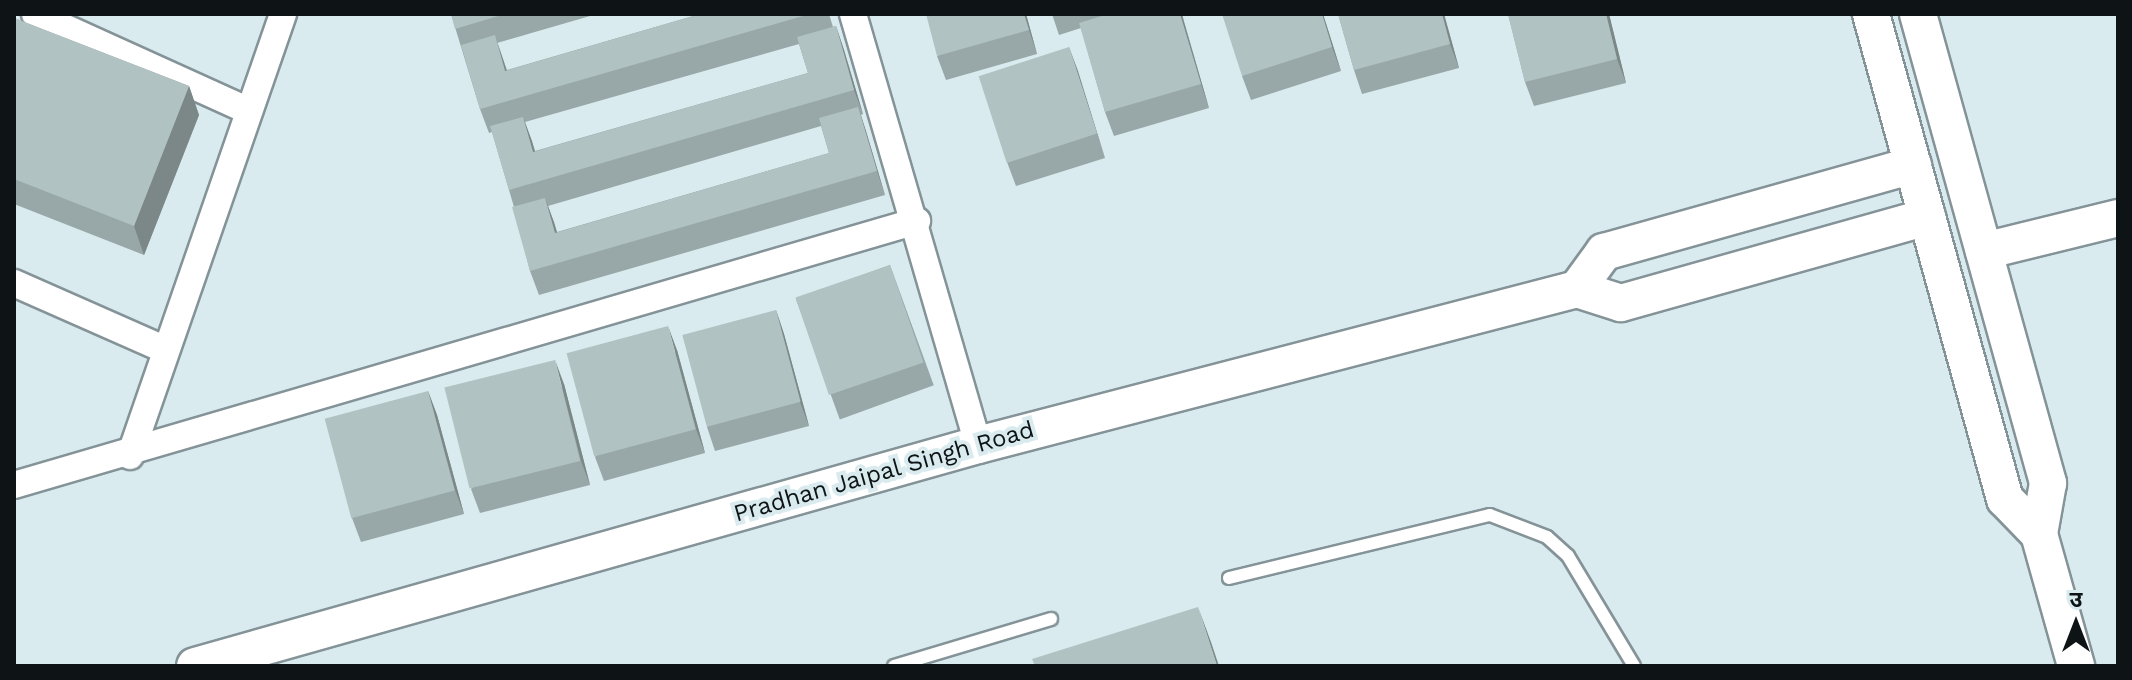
<!DOCTYPE html>
<html>
<head>
<meta charset="utf-8">
<style>
  body { margin:0 }
  #map { position:relative; width:2132px; height:680px; overflow:hidden; background:#daebef; font-family:"Work Sans","Noto Sans Devanagari",sans-serif }
  div>[style] { position:absolute }
  [style*='--x'] { left:calc(var(--x)*1px); top:calc(var(--y)*1px); width:calc(var(--w)*1px); rotate:calc(var(--a)*1deg) }
  .roads { filter:drop-shadow(2px 0 #849398) drop-shadow(-2px 0 #849398) drop-shadow(0 2px #849398) drop-shadow(0 -2px #849398) }
  .lane>* { height:12px; margin:-6px; padding:0 6px; transform-origin:6px; border-radius:6px; background:#fff }
  .street>* { height:26px; margin:-13px; padding:0 13px; transform-origin:13px; border-radius:13px; background:#fff }
  .secondary>* { height:36px; margin:-18px; padding:0 18px; transform-origin:18px; border-radius:18px; background:#fff }
  .wall>* { inset:0; background:#98a7a7; transform-origin:0 0 }
  .shaded-wall>* { inset:0; background:#7c8888 }
  .building>* { inset:0; background:#b1c2c2; transform-origin:0 0 }
  span { translate:-50% -50%; white-space:nowrap; text-align:center; line-height:1.15; -webkit-text-stroke:8px #daebef; paint-order:stroke }
  .street-label { font-size:24px; color:#0e1415 }
  .frame { position:absolute; inset:0; border:16px solid #0e1415; pointer-events:none }
  .north { position:absolute; left:2036px; top:584px; width:80px; height:80px; -webkit-text-stroke:6px #daebef; paint-order:stroke; rotate:0deg; font-size:22px; font-weight:700; line-height:32px; text-align:center; color:#0e1415 }
  .north::after { content:''; display:block; margin:auto; width:28px; height:36px; background:#0e1415; clip-path:polygon(50% 0,100% 100%,50% 72%,0 100%) }
</style>
</head>
<body>
<div id="map">
  <div class="roads">
    <div class="lane">
      <div style="--x:1229;--y:578;--w:268;--a:-13.6"></div>
      <div style="--x:1490;--y:515;--w:61;--a:21.1"></div>
      <div style="--x:1547;--y:537;--w:28;--a:42"></div>
      <div style="--x:1568;--y:556;--w:128;--a:59"></div>
      <div style="--x:894;--y:666;--w:164;--a:-16.7"></div>
    </div>
    <div class="street">
      <div style="--x:35;--y:14;--w:235;--a:24.4"></div>
      <div style="--x:853;--y:14;--w:449;--a:73.8"></div>
      <div style="--x:14;--y:283;--w:166;--a:23.8"></div>
      <div style="--x:130;--y:456;--w:468;--a:-70.9"></div>
      <div style="--x:14;--y:485;--w:941;--a:-16.3"></div>
    </div>
    <div class="secondary">
      <div style="--x:1871;--y:14;--w:503;--a:74.56"></div>
      <div style="--x:2005;--y:499;--w:49;--a:45.8"></div>
      <div style="--x:1918;--y:14;--w:487;--a:74.5"></div>
      <div style="--x:2048;--y:483;--w:52;--a:100"></div>
      <div style="--x:2039;--y:534;--w:137;--a:74.3"></div>
      <div style="--x:1984;--y:251;--w:138;--a:-13.8"></div>
      <div style="--x:1577;--y:289;--w:46;--a:-53.9"></div>
      <div style="--x:1604;--y:252;--w:321;--a:-15.7"></div>
      <div style="--x:195;--y:666;--w:814;--a:-15.76"></div>
      <div style="--x:978;--y:445;--w:619;--a:-14.6"></div>
      <div style="--x:1577;--y:289;--w:46;--a:17.7"></div>
      <div style="--x:1621;--y:303;--w:318;--a:-15.7"></div>
    </div>
  </div>
  <div class="wall">
    <div style="clip-path:polygon(evenodd,451px 14px,597px 14px,497px 43px,507px 70px,700px 14px,829px 14px,833px 27px,836px 26px,844px 50px,863px 114px,861px 115px,885px 195px,539px 295px,530px 271px,514px 207px,492px 132px,489px 133px,480px 109px,451px 14px,799px 44px,808px 73px,535px 151px,525px 122px,799px 44px,451px 14px,821px 126px,829px 153px,557px 232px,548px 206px,821px 126px)"></div>
    <div style="clip-path:polygon(1026px 14px,1037px 54px,946px 80px,937px 56px)"></div>
    <div style="clip-path:polygon(1052px 14px,1182px 14px,1209px 108px,1114px 136px,1105px 112px,1081px 28px,1059px 35px)"></div>
    <div style="clip-path:polygon(1323px 14px,1341px 71px,1251px 100px,1242px 76px)"></div>
    <div style="clip-path:polygon(1338px 14px,1444px 14px,1459px 68px,1362px 94px,1354px 70px)"></div>
    <div style="clip-path:polygon(1508px 14px,1609px 14px,1626px 83px,1534px 106px,1525px 82px)"></div>
    <div style="clip-path:polygon(14px 18px,189px 86px,199px 115px,144px 255px,14px 204px)"></div>
    <div style="clip-path:polygon(1069px 47px,1105px 158px,1016px 186px,1007px 162px)"></div>
    <div style="left:890px;top:265px;width:128px;height:100px;rotate:70deg"></div>
    <div style="clip-path:polygon(776px 310px,784px 334px,809px 426px,715px 451px,707px 427px)"></div>
    <div style="clip-path:polygon(677px 350px,705px 453px,604px 481px,595px 457px)"></div>
    <div style="clip-path:polygon(564px 384px,590px 485px,480px 513px,471px 489px)"></div>
    <div style="clip-path:polygon(428px 391px,437px 415px,464px 514px,361px 542px,352px 518px)"></div>
  </div>
  <div class="shaded-wall">
    <div style="clip-path:polygon(1024px 14px,1026px 14px,1037px 54px,1029px 30px)"></div>
    <div style="clip-path:polygon(1180px 14px,1182px 14px,1183px 19px,1209px 108px,1201px 84px)"></div>
    <div style="clip-path:polygon(1322px 14px,1323px 14px,1341px 71px,1332px 47px)"></div>
    <div style="clip-path:polygon(1442px 14px,1444px 14px,1459px 68px,1450px 44px)"></div>
    <div style="clip-path:polygon(1606px 14px,1609px 14px,1626px 83px,1617px 59px)"></div>
    <div style="clip-path:polygon(836px 26px,844px 50px,863px 114px,854px 90px)"></div>
    <div style="clip-path:polygon(495px 35px,503px 59px,514px 95px,505px 71px)"></div>
    <div style="clip-path:polygon(1069px 47px,1078px 71px,1105px 158px,1097px 134px)"></div>
    <div style="clip-path:polygon(189px 86px,199px 115px,144px 255px,134px 226px)"></div>
    <div style="clip-path:polygon(858px 107px,866px 131px,885px 195px,877px 171px)"></div>
    <div style="clip-path:polygon(523px 117px,532px 141px,542px 176px,533px 152px)"></div>
    <div style="clip-path:polygon(545px 198px,554px 222px,564px 257px,555px 233px)"></div>
    <div style="clip-path:polygon(776px 310px,784px 334px,809px 426px,800px 402px)"></div>
    <div style="clip-path:polygon(668px 326px,677px 350px,705px 453px,696px 429px)"></div>
    <div style="clip-path:polygon(555px 360px,564px 384px,590px 485px,581px 461px)"></div>
    <div style="clip-path:polygon(428px 391px,437px 415px,464px 514px,455px 490px)"></div>
    <div style="clip-path:polygon(1198px 607px,1211px 642px,1219px 666px,1217px 666px)"></div>
  </div>
  <div class="building">
    <div style="clip-path:polygon(451px 14px,505px 14px,455px 29px)"></div>
    <div style="clip-path:polygon(700px 14px,810px 14px,480px 109px,461px 45px,495px 35px,505px 71px)"></div>
    <div style="clip-path:polygon(926px 14px,1024px 14px,1029px 30px,937px 56px)"></div>
    <div style="clip-path:polygon(1108px 14px,1180px 14px,1201px 84px,1105px 112px,1079px 23px)"></div>
    <div style="clip-path:polygon(1222px 14px,1322px 14px,1332px 47px,1242px 76px)"></div>
    <div style="clip-path:polygon(1338px 14px,1442px 14px,1450px 44px,1354px 70px)"></div>
    <div style="clip-path:polygon(1508px 14px,1606px 14px,1617px 59px,1525px 82px)"></div>
    <div style="clip-path:polygon(14px 18px,189px 86px,134px 226px,14px 179px)"></div>
    <div style="clip-path:polygon(836px 26px,854px 90px,509px 190px,490px 126px,523px 117px,533px 152px,808px 73px,797px 37px)"></div>
    <div style="left:1069px;top:47px;width:91px;height:95px;rotate:72deg"></div>
    <div style="clip-path:polygon(858px 107px,877px 171px,530px 271px,512px 207px,545px 198px,555px 233px,829px 153px,819px 118px)"></div>
    <div style="left:890px;top:265px;width:103px;height:100px;rotate:71deg"></div>
    <div style="left:776px;top:310px;width:95px;height:97px;rotate:75deg"></div>
    <div style="left:668px;top:326px;width:107px;height:105px;rotate:75deg"></div>
    <div style="left:555px;top:360px;width:104px;height:114px;rotate:76deg"></div>
    <div style="left:428px;top:391px;width:103px;height:107px;rotate:75deg"></div>
    <div style="clip-path:polygon(1198px 607px,1217px 666px,1035px 666px,1032px 659px)"></div>
  </div>
  <div class="street-label">
    <span style="left:884px;top:472px;rotate:-16deg">Pradhan Jaipal Singh Road</span>
  </div>
  <div class="frame"></div>
  <div class="north">उ</div>
</div>
</body>
</html>
